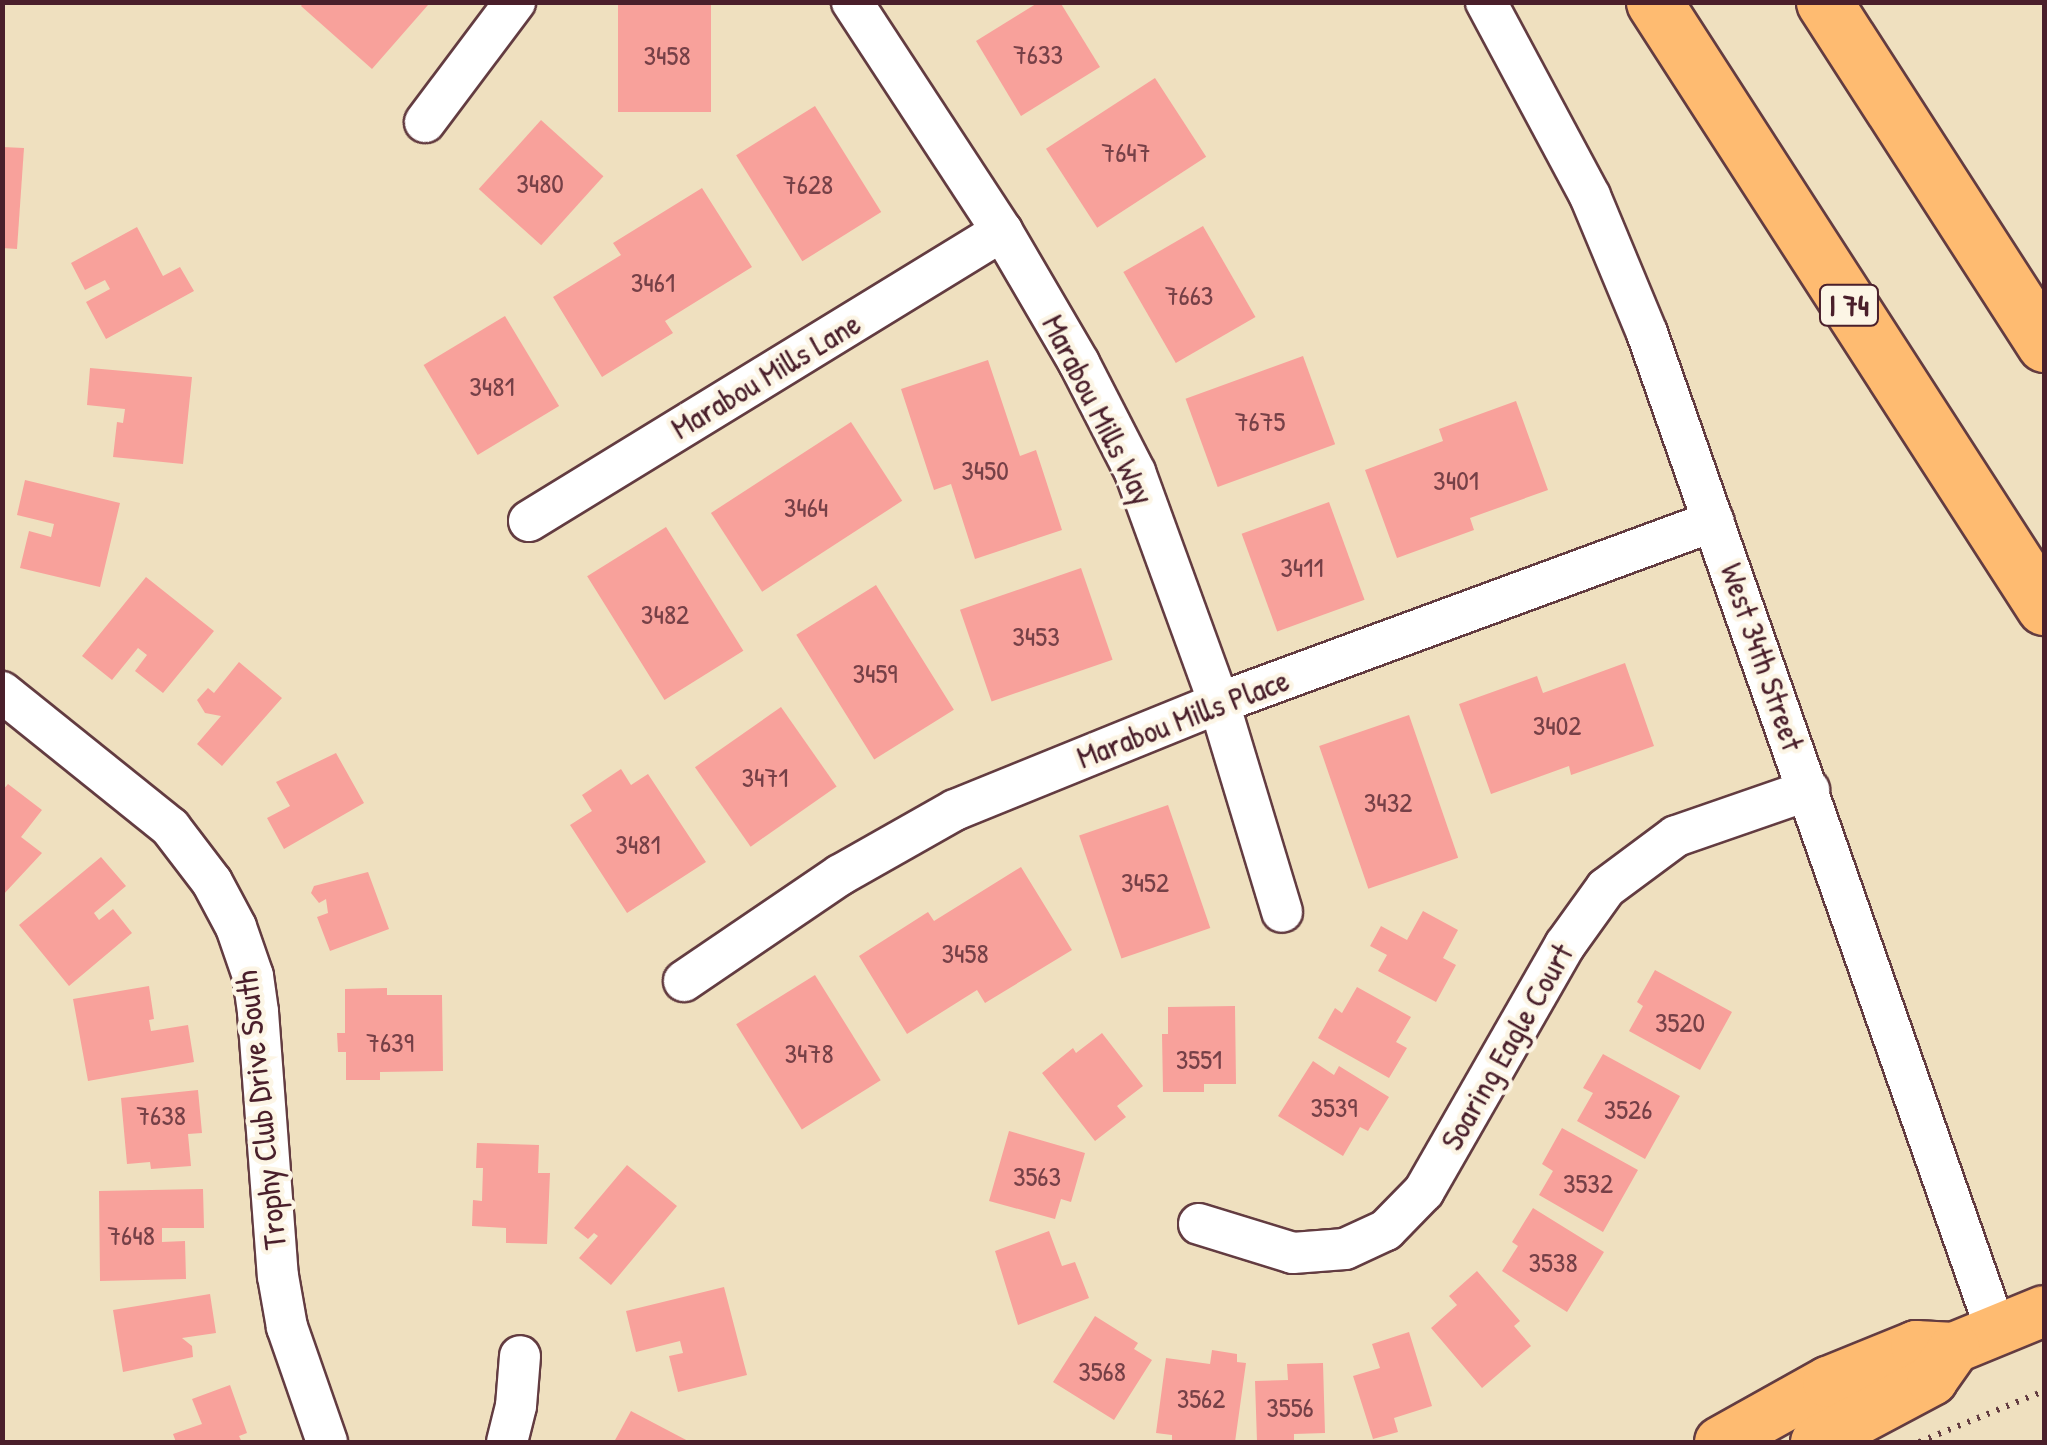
<!DOCTYPE html>
<html>
<head>
<meta charset="utf-8">
<style>
  body { margin:0 }
  #map { position:relative; width:2047px; height:1445px; overflow:hidden; background:#efe0bf; font-family:"Patrick Hand",sans-serif }
  div>[style] { position:absolute }
  [style*='--x'] { left:calc(var(--x)*1px); top:calc(var(--y)*1px); width:calc(var(--w)*1px); rotate:calc(var(--a)*1deg) }
  .building>* { inset:0; background:#f8a19b; transform-origin:0 0 }
  .path>* { height:6px; margin-top:-3px; transform-origin:0; background:repeating-linear-gradient(90deg,#633c41 0 2.5px,transparent 0 10.5px) }
  .roads { filter:drop-shadow(2px 0 #633c41) drop-shadow(-2px 0 #633c41) drop-shadow(0 2px #633c41) drop-shadow(0 -2px #633c41) }
  .minor>* { height:40px; margin:-20px; padding:0 20px; transform-origin:20px; border-radius:20px; background:#fff }
  .major>* { height:50px; margin:-25px; padding:0 25px; transform-origin:25px; border-radius:25px; background:#febb71 }
  .highway>* { height:55px; margin:-27.5px; padding:0 27.5px; transform-origin:27.5px; border-radius:27.5px; background:#febb71 }
  span { translate:-50% -50%; white-space:nowrap; text-align:center; line-height:1.15; -webkit-text-stroke:9px #fcf5e5; paint-order:stroke }
  .number-label { font-size:28px; color:#764047 }
  .number-label span { -webkit-text-stroke-width:0 }
  .shield-label span { padding:2px 8px; background:#fcf5e5; border:2px solid; border-radius:8px; -webkit-text-stroke-width:0 }
  .shield-label { font-size:30px; color:#4a1f2b; font-weight:700 }
  .street-label { font-size:32px; color:#4a1f2b }
  .frame { position:absolute; inset:0; border:5px solid #4a1f2b; pointer-events:none }
</style>
</head>
<body>
<div id="map">
  <div class="building">
    <div style="clip-path:polygon(304px 2px,425px 2px,428px 5px,372px 69px,301px 6px)"></div>
    <div style="left:618px;top:2px;width:93px;height:110px"></div>
    <div style="clip-path:polygon(1039px 2px,1060px 2px,1100px 67px,1021px 116px,976px 41px)"></div>
    <div style="left:1155px;top:78px;width:94px;height:130px;rotate:57deg"></div>
    <div style="left:815px;top:106px;width:125px;height:93px;rotate:58deg"></div>
    <div style="left:541px;top:120px;width:84px;height:93px;rotate:42deg"></div>
    <div style="clip-path:polygon(2px 147px,24px 148px,17px 249px,2px 248px)"></div>
    <div style="clip-path:polygon(702px 188px,752px 267px,665px 321px,673px 333px,602px 377px,553px 297px,621px 255px,613px 243px)"></div>
    <div style="left:1203px;top:226px;width:105px;height:92px;rotate:60deg"></div>
    <div style="clip-path:polygon(137px 227px,163px 276px,180px 267px,194px 291px,106px 339px,86px 302px,110px 289px,105px 280px,85px 290px,71px 263px)"></div>
    <div style="left:505px;top:316px;width:105px;height:95px;rotate:59deg"></div>
    <div style="left:1303px;top:356px;width:94px;height:125px;rotate:70deg"></div>
    <div style="clip-path:polygon(988px 360px,1020px 456px,1036px 450px,1062px 530px,975px 559px,951px 484px,934px 490px,901px 389px)"></div>
    <div style="clip-path:polygon(90px 368px,192px 377px,183px 464px,113px 457px,117px 422px,123px 423px,125px 409px,87px 405px)"></div>
    <div style="clip-path:polygon(1516px 401px,1548px 490px,1470px 518px,1474px 530px,1397px 558px,1365px 470px,1443px 441px,1439px 429px)"></div>
    <div style="left:851px;top:422px;width:94px;height:167px;rotate:57deg"></div>
    <div style="clip-path:polygon(25px 480px,120px 503px,100px 587px,20px 568px,29px 531px,51px 537px,54px 524px,17px 515px)"></div>
    <div style="left:1329px;top:502px;width:104px;height:93px;rotate:70deg"></div>
    <div style="left:666px;top:527px;width:146px;height:93px;rotate:58deg"></div>
    <div style="left:1081px;top:568px;width:97px;height:128px;rotate:71deg"></div>
    <div style="clip-path:polygon(146px 577px,214px 631px,163px 693px,135px 671px,147px 655px,138px 648px,112px 680px,82px 656px)"></div>
    <div style="left:876px;top:585px;width:147px;height:94px;rotate:58deg"></div>
    <div style="clip-path:polygon(239px 662px,282px 698px,222px 766px,197px 744px,221px 716px,205px 713px,197px 700px,208px 688px,214px 693px)"></div>
    <div style="clip-path:polygon(1625px 663px,1654px 746px,1571px 775px,1569px 766px,1491px 794px,1459px 704px,1537px 676px,1543px 693px)"></div>
    <div style="left:781px;top:707px;width:97px;height:105px;rotate:55deg"></div>
    <div style="left:1409px;top:715px;width:151px;height:95px;rotate:71deg"></div>
    <div style="clip-path:polygon(336px 753px,364px 803px,284px 849px,267px 818px,290px 806px,276px 782px)"></div>
    <div style="clip-path:polygon(621px 769px,631px 785px,648px 774px,706px 862px,627px 913px,570px 825px,592px 811px,582px 795px)"></div>
    <div style="clip-path:polygon(8px 784px,42px 810px,21px 837px,42px 853px,2px 896px,2px 791px)"></div>
    <div style="left:1168px;top:805px;width:130px;height:94px;rotate:71deg"></div>
    <div style="clip-path:polygon(101px 857px,126px 886px,94px 913px,99px 920px,113px 909px,132px 933px,69px 986px,19px 925px)"></div>
    <div style="clip-path:polygon(1021px 867px,1072px 950px,985px 1003px,977px 990px,907px 1034px,859px 956px,928px 912px,934px 921px)"></div>
    <div style="clip-path:polygon(368px 872px,389px 929px,330px 951px,317px 917px,328px 913px,326px 899px,319px 903px,311px 893px,314px 886px)"></div>
    <div style="clip-path:polygon(1423px 911px,1458px 930px,1443px 958px,1456px 965px,1436px 1002px,1378px 971px,1387px 955px,1370px 946px,1381px 926px,1407px 940px)"></div>
    <div style="clip-path:polygon(1655px 970px,1732px 1012px,1700px 1070px,1629px 1031px,1643px 1006px,1637px 1002px)"></div>
    <div style="left:815px;top:975px;width:124px;height:93px;rotate:58deg"></div>
    <div style="clip-path:polygon(149px 986px,154px 1019px,149px 1020px,151px 1031px,188px 1025px,194px 1062px,88px 1081px,73px 999px)"></div>
    <div style="clip-path:polygon(1357px 987px,1411px 1017px,1396px 1042px,1407px 1048px,1389px 1078px,1318px 1038px,1335px 1008px,1342px 1013px)"></div>
    <div style="clip-path:polygon(387px 988px,387px 995px,442px 995px,443px 1071px,380px 1072px,380px 1080px,346px 1080px,346px 1052px,338px 1052px,337px 1033px,345px 1033px,345px 989px)"></div>
    <div style="clip-path:polygon(1235px 1006px,1236px 1084px,1204px 1084px,1204px 1092px,1163px 1092px,1162px 1034px,1168px 1034px,1168px 1007px)"></div>
    <div style="clip-path:polygon(1102px 1033px,1143px 1086px,1117px 1106px,1126px 1117px,1095px 1141px,1042px 1073px,1073px 1048px,1076px 1053px)"></div>
    <div style="clip-path:polygon(1603px 1054px,1680px 1096px,1645px 1159px,1577px 1121px,1593px 1093px,1583px 1088px)"></div>
    <div style="clip-path:polygon(1313px 1061px,1334px 1075px,1339px 1066px,1389px 1097px,1368px 1131px,1360px 1127px,1343px 1156px,1278px 1116px)"></div>
    <div style="clip-path:polygon(198px 1090px,202px 1133px,188px 1134px,191px 1166px,151px 1169px,150px 1162px,127px 1164px,121px 1098px)"></div>
    <div style="clip-path:polygon(1562px 1128px,1638px 1170px,1603px 1232px,1539px 1195px,1553px 1171px,1542px 1164px)"></div>
    <div style="clip-path:polygon(1009px 1131px,1085px 1153px,1071px 1202px,1061px 1199px,1055px 1219px,989px 1201px)"></div>
    <div style="clip-path:polygon(477px 1143px,539px 1145px,538px 1173px,550px 1173px,547px 1244px,506px 1243px,506px 1228px,472px 1226px,473px 1200px,482px 1201px,483px 1168px,476px 1168px)"></div>
    <div style="clip-path:polygon(627px 1165px,677px 1206px,611px 1285px,579px 1258px,598px 1236px,594px 1233px,588px 1239px,574px 1228px)"></div>
    <div style="clip-path:polygon(203px 1189px,204px 1228px,162px 1228px,162px 1242px,185px 1241px,186px 1279px,100px 1281px,99px 1191px)"></div>
    <div style="clip-path:polygon(1533px 1208px,1604px 1252px,1567px 1312px,1502px 1271px,1518px 1246px,1512px 1242px)"></div>
    <div style="clip-path:polygon(1049px 1231px,1062px 1266px,1075px 1262px,1089px 1298px,1018px 1325px,995px 1251px)"></div>
    <div style="clip-path:polygon(1477px 1271px,1520px 1321px,1514px 1326px,1531px 1346px,1482px 1388px,1431px 1328px,1457px 1305px,1449px 1296px)"></div>
    <div style="clip-path:polygon(724px 1287px,747px 1375px,678px 1392px,669px 1356px,683px 1353px,680px 1341px,636px 1352px,626px 1311px)"></div>
    <div style="clip-path:polygon(210px 1294px,216px 1333px,182px 1338px,192px 1346px,193px 1357px,123px 1372px,113px 1310px)"></div>
    <div style="clip-path:polygon(1095px 1316px,1138px 1343px,1134px 1349px,1152px 1360px,1114px 1420px,1053px 1382px)"></div>
    <div style="clip-path:polygon(1409px 1332px,1432px 1406px,1394px 1418px,1398px 1432px,1373px 1439px,1353px 1376px,1380px 1368px,1372px 1344px)"></div>
    <div style="clip-path:polygon(1212px 1350px,1237px 1354px,1237px 1362px,1246px 1363px,1235px 1442px,1172px 1442px,1172px 1435px,1156px 1433px,1166px 1358px,1210px 1364px)"></div>
    <div style="clip-path:polygon(1323px 1363px,1325px 1433px,1294px 1434px,1294px 1442px,1257px 1442px,1255px 1381px,1288px 1380px,1287px 1364px)"></div>
    <div style="clip-path:polygon(230px 1385px,247px 1433px,239px 1436px,242px 1442px,176px 1442px,173px 1434px,202px 1424px,192px 1399px)"></div>
    <div style="clip-path:polygon(631px 1411px,690px 1442px,614px 1442px)"></div>
  </div>
  <div class="path">
    <div style="--x:1919;--y:1442;--w:135;--a:-22.2"></div>
  </div>
  <div class="roads">
    <div class="minor">
      <div style="--x:852;--y:2;--w:274;--a:56.8"></div>
      <div style="--x:1002;--y:231;--w:153;--a:59.7"></div>
      <div style="--x:1079;--y:363;--w:123;--a:62.8"></div>
      <div style="--x:1135;--y:472;--w:246;--a:70"></div>
      <div style="--x:1219;--y:703;--w:218;--a:73.2"></div>
      <div style="--x:1486;--y:2;--w:220;--a:61.8"></div>
      <div style="--x:1590;--y:196;--w:148;--a:67.4"></div>
      <div style="--x:1647;--y:333;--w:1056;--a:70.71"></div>
      <div style="--x:425;--y:122;--w:150;--a:-53.1"></div>
      <div style="--x:529;--y:521;--w:555;--a:-31.51"></div>
      <div style="--x:2;--y:692;--w:216;--a:38.8"></div>
      <div style="--x:170;--y:827;--w:69;--a:52.6"></div>
      <div style="--x:212;--y:882;--w:51;--a:61.9"></div>
      <div style="--x:236;--y:927;--w:52;--a:70.9"></div>
      <div style="--x:253;--y:976;--w:36;--a:82"></div>
      <div style="--x:258;--y:1012;--w:265;--a:85.7"></div>
      <div style="--x:278;--y:1276;--w:52;--a:80"></div>
      <div style="--x:287;--y:1327;--w:122;--a:70.8"></div>
      <div style="--x:684;--y:981;--w:189;--a:-34.2"></div>
      <div style="--x:840;--y:875;--w:132;--a:-29.5"></div>
      <div style="--x:955;--y:810;--w:285;--a:-22.1"></div>
      <div style="--x:1219;--y:703;--w:527;--a:-20.19"></div>
      <div style="--x:1199;--y:1224;--w:98;--a:17.1"></div>
      <div style="--x:1293;--y:1253;--w:52;--a:-4.4"></div>
      <div style="--x:1345;--y:1249;--w:45;--a:-24.9"></div>
      <div style="--x:1386;--y:1230;--w:54;--a:-45.7"></div>
      <div style="--x:1424;--y:1191;--w:284;--a:-60.2"></div>
      <div style="--x:1565;--y:945;--w:70;--a:-54.3"></div>
      <div style="--x:1606;--y:888;--w:87;--a:-36.6"></div>
      <div style="--x:1676;--y:836;--w:141;--a:-19.1"></div>
      <div style="--x:507;--y:1442;--w:37;--a:-76"></div>
      <div style="--x:516;--y:1406;--w:50;--a:-85.4"></div>
    </div>
    <div class="major">
      <div style="--x:1720;--y:1442;--w:124;--a:-29.1"></div>
      <div style="--x:1828;--y:1382;--w:95;--a:-22.2"></div>
      <div style="--x:1916;--y:1346;--w:38;--a:3"></div>
      <div style="--x:1954;--y:1348;--w:97;--a:-22.3"></div>
      <div style="--x:1816;--y:1442;--w:132;--a:-28.1"></div>
      <div style="--x:1932;--y:1380;--w:39;--a:-55"></div>
    </div>
    <div class="highway">
      <div style="--x:1654;--y:2;--w:720;--a:57.19"></div>
      <div style="--x:1824;--y:2;--w:407;--a:57.2"></div>
    </div>
  </div>
  <div class="number-label">
    <span style="left:1038px;top:54px">7633</span>
    <span style="left:667px;top:55px">3458</span>
    <span style="left:1126px;top:152px">7647</span>
    <span style="left:540px;top:183px">3480</span>
    <span style="left:808px;top:184px">7628</span>
    <span style="left:653px;top:282px">3461</span>
    <span style="left:1189px;top:295px">7663</span>
    <span style="left:492px;top:386px">3481</span>
    <span style="left:1260px;top:421px">7675</span>
    <span style="left:985px;top:470px">3450</span>
    <span style="left:1456px;top:480px">3401</span>
    <span style="left:806px;top:507px">3464</span>
    <span style="left:1302px;top:567px">3411</span>
    <span style="left:665px;top:614px">3482</span>
    <span style="left:1036px;top:636px">3453</span>
    <span style="left:875px;top:673px">3459</span>
    <span style="left:1557px;top:725px">3402</span>
    <span style="left:765px;top:777px">3471</span>
    <span style="left:1388px;top:802px">3432</span>
    <span style="left:638px;top:844px">3481</span>
    <span style="left:1145px;top:882px">3452</span>
    <span style="left:965px;top:953px">3458</span>
    <span style="left:1680px;top:1022px">3520</span>
    <span style="left:390px;top:1042px">7639</span>
    <span style="left:809px;top:1053px">3478</span>
    <span style="left:1199px;top:1059px">3551</span>
    <span style="left:1334px;top:1107px">3539</span>
    <span style="left:1628px;top:1109px">3526</span>
    <span style="left:161px;top:1115px">7638</span>
    <span style="left:1037px;top:1176px">3563</span>
    <span style="left:1588px;top:1183px">3532</span>
    <span style="left:131px;top:1235px">7648</span>
    <span style="left:1553px;top:1262px">3538</span>
    <span style="left:1102px;top:1371px">3568</span>
    <span style="left:1201px;top:1398px">3562</span>
    <span style="left:1290px;top:1407px">3556</span>
  </div>
  <div class="shield-label">
    <span style="left:1849px;top:305px">I 74</span>
  </div>
  <div class="street-label">
    <span style="left:766px;top:376px;rotate:-31deg">Marabou Mills Lane</span>
    <span style="left:1098px;top:410px;rotate:63deg">Marabou Mills Way</span>
    <span style="left:1762px;top:657px;rotate:71deg">West 34th Street</span>
    <span style="left:1183px;top:719px;rotate:-21deg">Marabou Mills Place</span>
    <span style="left:1507px;top:1047px;rotate:-60deg">Soaring Eagle Court</span>
    <span style="left:261px;top:1110px;rotate:-96deg">Trophy Club Drive South</span>
  </div>
  <div class="frame"></div>
</div>
</body>
</html>
